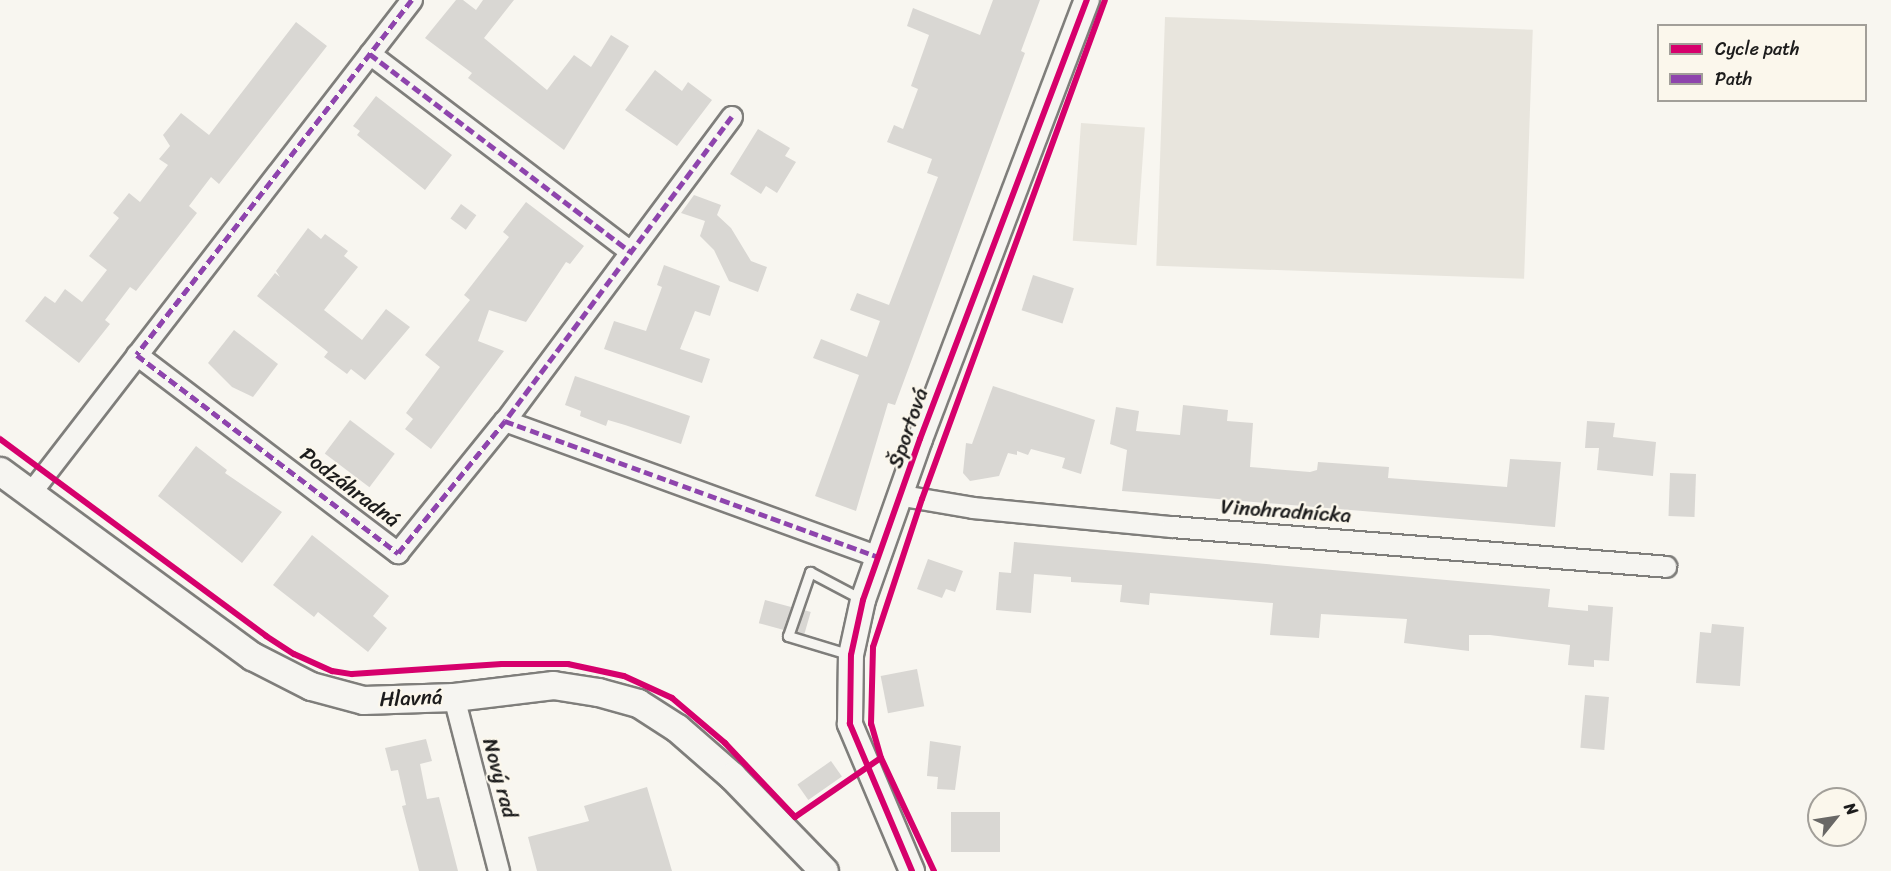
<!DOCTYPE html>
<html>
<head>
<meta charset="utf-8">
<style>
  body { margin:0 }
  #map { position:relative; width:1891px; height:871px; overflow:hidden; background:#f8f6f0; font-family:Sriracha,sans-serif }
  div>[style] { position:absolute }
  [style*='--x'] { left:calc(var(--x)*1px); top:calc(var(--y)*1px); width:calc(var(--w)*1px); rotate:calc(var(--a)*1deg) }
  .built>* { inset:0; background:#e8e5dd; transform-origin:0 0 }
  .building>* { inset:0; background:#d9d7d3; transform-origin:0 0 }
  .roads { filter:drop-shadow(2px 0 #7f7e7b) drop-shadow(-2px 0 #7f7e7b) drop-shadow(0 2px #7f7e7b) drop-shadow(0 -2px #7f7e7b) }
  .service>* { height:9px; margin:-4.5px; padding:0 4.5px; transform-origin:4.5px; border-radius:4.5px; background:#f6f5f1 }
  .minor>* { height:20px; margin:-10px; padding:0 10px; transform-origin:10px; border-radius:10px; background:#f6f5f1 }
  .tertiary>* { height:24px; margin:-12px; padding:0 12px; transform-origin:12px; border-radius:12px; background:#f6f5f1 }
  .secondary>* { height:27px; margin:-13.5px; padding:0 13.5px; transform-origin:13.5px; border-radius:13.5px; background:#f6f5f1 }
  .quiet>* { height:4.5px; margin-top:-2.25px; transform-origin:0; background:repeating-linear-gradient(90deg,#8e44ad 0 9px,transparent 0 13.5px) }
  .cycleway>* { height:6px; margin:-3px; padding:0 3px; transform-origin:3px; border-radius:3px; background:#d6006c }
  span { translate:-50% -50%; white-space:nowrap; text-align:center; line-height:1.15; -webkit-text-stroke:4.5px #fbf7ec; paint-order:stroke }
  .street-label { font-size:21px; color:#1c1c1c }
  .legend { position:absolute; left:1657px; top:24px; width:210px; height:78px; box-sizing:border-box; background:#fbf7ec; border:2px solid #a29f99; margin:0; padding:8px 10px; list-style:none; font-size:18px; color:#1c1c1c }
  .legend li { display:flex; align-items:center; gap:12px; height:30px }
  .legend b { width:30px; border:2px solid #a29f99 }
  .north { position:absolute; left:1807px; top:787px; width:60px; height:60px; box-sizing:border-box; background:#fbf7ec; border:2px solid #a29f99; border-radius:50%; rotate:60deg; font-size:16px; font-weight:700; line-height:24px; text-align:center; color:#1c1c1c }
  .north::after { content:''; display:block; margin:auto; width:21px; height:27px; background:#696866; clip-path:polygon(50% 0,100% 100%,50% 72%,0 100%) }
</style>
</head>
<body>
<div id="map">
  <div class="built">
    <div style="left:1165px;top:17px;width:368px;height:249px;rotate:2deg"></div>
    <div style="left:1081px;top:123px;width:64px;height:118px;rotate:4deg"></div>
  </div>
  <div class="building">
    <div style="clip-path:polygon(456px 0,463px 0,476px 10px,483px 0,514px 0,484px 38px,547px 90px,574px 55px,591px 67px,611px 35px,629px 46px,564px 150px,468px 78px,472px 73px,425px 38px)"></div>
    <div style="clip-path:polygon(993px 0,1040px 0,1021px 51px,1025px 53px,895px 405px,888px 403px,856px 511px,815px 496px,859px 375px,813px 358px,821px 339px,867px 357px,880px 321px,850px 310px,857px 293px,889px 305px,938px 177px,927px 173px,932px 159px,887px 142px,894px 125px,903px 129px,918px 89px,911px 86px,929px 35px,907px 26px,913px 8px,980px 35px)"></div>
    <div style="clip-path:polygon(296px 22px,327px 46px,219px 184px,211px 177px,189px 206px,197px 213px,136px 291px,130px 287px,105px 320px,110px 324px,79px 363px,25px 321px,45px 296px,55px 303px,65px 289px,82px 302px,107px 270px,89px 256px,119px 218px,113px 213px,129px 193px,140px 202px,168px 165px,159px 159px,170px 146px,163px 135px,181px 113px,209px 135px)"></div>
    <div style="clip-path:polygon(655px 70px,682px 91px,688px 82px,712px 100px,677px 146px,625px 110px)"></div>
    <div style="clip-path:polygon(376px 96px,452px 155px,425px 190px,357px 135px,360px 131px,353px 126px)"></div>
    <div style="clip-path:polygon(758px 129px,790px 148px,785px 156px,796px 162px,777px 193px,766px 186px,761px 194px,730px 174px)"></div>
    <div style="clip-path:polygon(694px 195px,721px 205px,717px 215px,731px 228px,751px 261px,767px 267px,758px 292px,729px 281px,714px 250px,700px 236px,705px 221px,681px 213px)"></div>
    <div style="clip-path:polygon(526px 202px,584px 246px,570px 264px,566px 262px,526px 322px,489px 310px,478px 341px,504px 351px,431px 449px,405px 429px,413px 419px,406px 413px,440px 367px,425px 355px,470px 300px,464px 295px,509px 237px,503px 232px)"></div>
    <div style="left:461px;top:204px;width:19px;height:18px;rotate:36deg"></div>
    <div style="clip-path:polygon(308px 228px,321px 239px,325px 234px,348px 251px,344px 256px,358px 267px,324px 310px,362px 340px,386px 309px,410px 327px,365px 380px,351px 369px,347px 374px,324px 357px,328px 352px,257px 296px,275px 273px,280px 277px,276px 271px)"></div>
    <div style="clip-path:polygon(664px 265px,720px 286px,710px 316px,695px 311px,680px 349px,710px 359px,702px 383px,604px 349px,614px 321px,646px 331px,662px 287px,657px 285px)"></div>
    <div style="left:1033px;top:275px;width:43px;height:37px;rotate:18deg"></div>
    <div style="clip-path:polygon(234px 330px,278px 364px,253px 397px,232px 387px,208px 363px)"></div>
    <div style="clip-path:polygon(575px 376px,690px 416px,681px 444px,625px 425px,608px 420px,606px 426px,580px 416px,581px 411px,565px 405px)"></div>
    <div style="clip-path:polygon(993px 386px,1095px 420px,1081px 474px,1062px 468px,1065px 458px,1031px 449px,1028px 455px,1017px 451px,1017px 455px,1008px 453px,999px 476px,970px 481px,963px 473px,966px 443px,972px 444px)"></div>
    <div style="clip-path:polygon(1183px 405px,1228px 410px,1227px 421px,1253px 423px,1250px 467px,1310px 472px,1317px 470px,1318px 462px,1389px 467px,1388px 478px,1507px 487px,1510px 459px,1561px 462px,1555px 527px,1122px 491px,1127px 450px,1110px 444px,1116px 407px,1139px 411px,1136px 431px,1180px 435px)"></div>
    <div style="left:350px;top:420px;width:56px;height:42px;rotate:37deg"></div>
    <div style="clip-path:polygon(1587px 421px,1615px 423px,1613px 437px,1656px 442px,1653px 476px,1597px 470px,1599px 448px,1585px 448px)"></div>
    <div style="clip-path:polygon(196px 446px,227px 470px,225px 473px,282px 512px,242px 563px,158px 496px)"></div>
    <div style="left:1670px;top:473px;width:26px;height:43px;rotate:2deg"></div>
    <div style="clip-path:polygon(312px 535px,389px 596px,373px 616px,387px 628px,368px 652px,318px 612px,314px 617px,273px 585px)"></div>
    <div style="clip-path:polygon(1014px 542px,1550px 589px,1548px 607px,1588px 611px,1588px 605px,1613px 607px,1609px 661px,1594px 660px,1594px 667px,1568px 665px,1570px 645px,1490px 635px,1469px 635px,1469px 651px,1404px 643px,1407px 619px,1321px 614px,1319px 638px,1270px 635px,1273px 603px,1150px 593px,1149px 605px,1120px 602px,1122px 585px,1071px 582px,1071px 577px,1034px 574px,1031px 613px,996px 610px,999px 572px,1011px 573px)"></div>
    <div style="clip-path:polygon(928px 559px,963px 571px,955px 592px,946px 589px,942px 598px,917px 589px)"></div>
    <div style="left:765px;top:600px;width:27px;height:24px;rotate:15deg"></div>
    <div style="left:804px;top:610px;width:7px;height:23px;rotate:16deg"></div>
    <div style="clip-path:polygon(1712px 624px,1744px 627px,1740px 686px,1696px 683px,1700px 632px,1711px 633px)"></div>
    <div style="left:917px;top:669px;width:38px;height:37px;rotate:79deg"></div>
    <div style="left:1585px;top:695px;width:24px;height:53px;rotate:5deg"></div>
    <div style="clip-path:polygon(426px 739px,432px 761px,420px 764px,427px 799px,439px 797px,458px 871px,419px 871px,402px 806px,406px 805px,398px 770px,391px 771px,385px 748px)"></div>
    <div style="clip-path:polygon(930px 741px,961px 746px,955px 790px,937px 789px,938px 777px,927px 776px)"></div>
    <div style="left:831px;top:761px;width:19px;height:41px;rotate:55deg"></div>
    <div style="clip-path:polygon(647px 787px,672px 871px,537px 871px,528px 837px,589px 821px,584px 806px)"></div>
    <div style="left:951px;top:812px;width:49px;height:40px"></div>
  </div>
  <div class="roads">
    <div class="service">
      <div style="--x:851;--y:655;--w:66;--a:-163.2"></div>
      <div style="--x:788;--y:636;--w:68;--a:-71"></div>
      <div style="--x:810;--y:572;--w:60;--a:27.8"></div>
    </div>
    <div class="minor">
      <div style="--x:370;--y:54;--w:326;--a:37.2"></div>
      <div style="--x:732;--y:117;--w:379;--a:126.7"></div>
      <div style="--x:505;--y:421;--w:397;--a:20"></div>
      <div style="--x:137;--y:355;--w:328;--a:37.2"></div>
      <div style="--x:398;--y:553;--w:170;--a:-51"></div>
      <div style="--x:31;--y:493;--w:623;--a:-52.3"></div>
      <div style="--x:903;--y:496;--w:71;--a:9.7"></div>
      <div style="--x:973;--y:508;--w:200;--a:5.5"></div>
      <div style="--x:1172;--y:527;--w:496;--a:4.6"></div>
      <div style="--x:454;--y:697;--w:180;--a:75.5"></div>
    </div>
    <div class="tertiary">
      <div style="--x:912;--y:871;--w:160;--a:-112.9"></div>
      <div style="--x:850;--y:724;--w:69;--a:-89.2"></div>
      <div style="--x:851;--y:655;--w:56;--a:-77.7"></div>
      <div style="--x:863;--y:600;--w:171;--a:-70.5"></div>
      <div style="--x:920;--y:439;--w:470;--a:-69.2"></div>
    </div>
    <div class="secondary">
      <div style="--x:0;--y:471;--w:313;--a:36.3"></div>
      <div style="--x:252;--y:656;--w:66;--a:27"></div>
      <div style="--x:311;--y:686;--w:54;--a:15.1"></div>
      <div style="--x:363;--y:700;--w:91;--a:-1.9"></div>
      <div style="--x:454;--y:697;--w:100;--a:-6.9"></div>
      <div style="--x:553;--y:685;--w:46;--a:8.8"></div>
      <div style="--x:598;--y:692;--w:41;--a:15.4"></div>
      <div style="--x:638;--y:703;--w:46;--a:32.7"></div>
      <div style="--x:677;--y:728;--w:73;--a:41.1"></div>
      <div style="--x:732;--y:776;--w:132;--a:45.9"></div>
    </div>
  </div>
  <div class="quiet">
    <div style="--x:412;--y:0;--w:449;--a:127.8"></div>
    <div style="--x:137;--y:355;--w:328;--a:37.2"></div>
    <div style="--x:398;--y:553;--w:170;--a:-51"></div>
    <div style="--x:370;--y:54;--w:326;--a:37.2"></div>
    <div style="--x:732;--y:117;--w:379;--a:126.7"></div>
    <div style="--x:505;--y:421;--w:397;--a:20"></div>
  </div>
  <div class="cycleway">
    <div style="--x:0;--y:439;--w:331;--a:36.5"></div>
    <div style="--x:266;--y:636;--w:33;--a:33"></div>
    <div style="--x:294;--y:654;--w:42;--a:24.1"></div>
    <div style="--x:332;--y:671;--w:20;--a:9"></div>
    <div style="--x:352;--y:674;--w:150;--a:-3.8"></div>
    <div style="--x:502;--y:664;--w:66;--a:0"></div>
    <div style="--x:568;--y:664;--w:57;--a:12.1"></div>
    <div style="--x:624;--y:676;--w:53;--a:24.6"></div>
    <div style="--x:672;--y:698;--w:70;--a:40.3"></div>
    <div style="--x:725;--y:743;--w:102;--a:46.6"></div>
    <div style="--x:795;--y:817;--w:104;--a:-34.5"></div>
    <div style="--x:912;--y:871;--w:160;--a:-112.9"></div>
    <div style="--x:850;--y:724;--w:69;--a:-89.2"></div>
    <div style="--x:851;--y:655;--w:56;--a:-77.7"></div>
    <div style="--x:863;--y:600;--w:171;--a:-70.5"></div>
    <div style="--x:920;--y:439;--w:470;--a:-69.2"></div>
    <div style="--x:934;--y:871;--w:125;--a:-115.1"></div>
    <div style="--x:881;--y:758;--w:35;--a:-106"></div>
    <div style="--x:871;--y:724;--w:77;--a:-88.5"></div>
    <div style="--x:873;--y:647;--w:156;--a:-71.7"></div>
    <div style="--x:922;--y:499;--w:531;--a:-69.86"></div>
  </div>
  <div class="street-label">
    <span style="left:908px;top:428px;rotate:-71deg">Športová</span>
    <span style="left:350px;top:487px;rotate:37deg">Podzáhradná</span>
    <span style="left:1286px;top:511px;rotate:4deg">Vinohradnícka</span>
    <span style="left:411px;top:698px;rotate:-2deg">Hlavná</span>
    <span style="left:500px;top:778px;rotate:75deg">Nový rad</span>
  </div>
  <ul class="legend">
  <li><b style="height:8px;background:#d6006c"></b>Cycle path</li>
  <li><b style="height:8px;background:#8e44ad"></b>Path</li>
  </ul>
  <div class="north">N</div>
</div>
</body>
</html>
